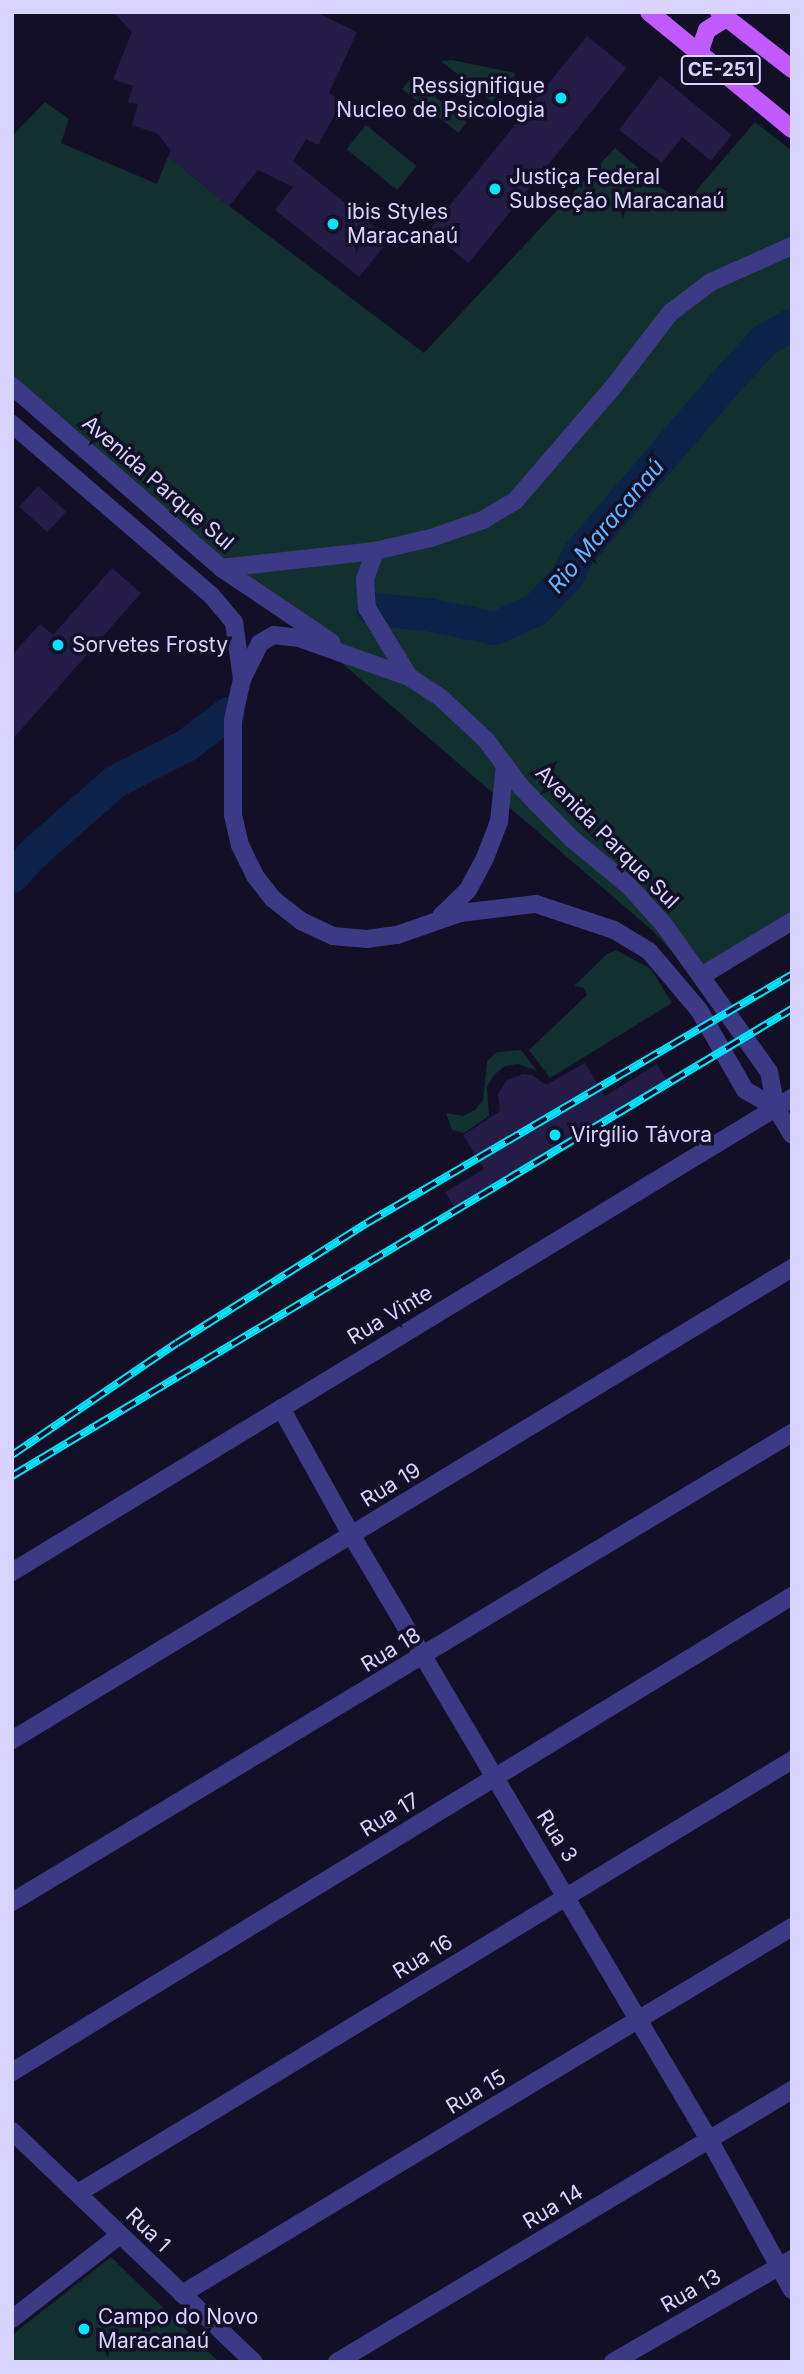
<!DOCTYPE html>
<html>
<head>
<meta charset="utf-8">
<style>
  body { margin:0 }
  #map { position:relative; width:804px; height:2374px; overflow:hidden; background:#130f26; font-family:Inter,sans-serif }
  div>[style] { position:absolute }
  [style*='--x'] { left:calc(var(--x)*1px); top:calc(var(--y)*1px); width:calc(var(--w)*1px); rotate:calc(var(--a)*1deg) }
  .green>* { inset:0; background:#12302f; transform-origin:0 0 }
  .river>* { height:33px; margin:-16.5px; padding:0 16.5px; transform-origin:16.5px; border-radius:16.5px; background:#0c2248 }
  .building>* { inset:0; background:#241b47; transform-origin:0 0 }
  .minor>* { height:18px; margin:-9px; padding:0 9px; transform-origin:9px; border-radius:9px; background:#3d3a85 }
  .major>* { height:18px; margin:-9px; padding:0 9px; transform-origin:9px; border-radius:9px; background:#c25bff }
  .rail>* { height:8px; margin-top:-4px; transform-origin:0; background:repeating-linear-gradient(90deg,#130f26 0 16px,#00e5ff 0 32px); box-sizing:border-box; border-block:2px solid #00e5ff }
  .dots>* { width:19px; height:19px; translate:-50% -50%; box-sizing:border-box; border:4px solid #130f26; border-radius:50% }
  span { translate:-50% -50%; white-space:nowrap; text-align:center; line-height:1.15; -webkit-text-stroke:7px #130f26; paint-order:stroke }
  .shield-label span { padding:2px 5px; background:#130f26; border:2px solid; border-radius:5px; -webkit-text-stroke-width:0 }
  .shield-label { font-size:19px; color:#d9d4ff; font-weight:700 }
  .poi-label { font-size:21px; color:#d9d4ff }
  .right { translate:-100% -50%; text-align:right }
  .left { translate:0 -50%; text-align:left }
  .street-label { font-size:21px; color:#d9d4ff }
  .water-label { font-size:23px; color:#62b6ff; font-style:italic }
  .frame { position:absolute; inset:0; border:14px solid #d9d4ff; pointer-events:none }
</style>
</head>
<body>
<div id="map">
  <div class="green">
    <div style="clip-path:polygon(452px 60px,515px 73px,514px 78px,492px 102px,441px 61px)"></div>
    <div style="left:411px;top:78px;width:71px;height:14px;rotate:38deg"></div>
    <div style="clip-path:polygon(45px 102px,69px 119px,61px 143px,157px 184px,168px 156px,229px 206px,424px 353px,615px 148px,683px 206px,755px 122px,792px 151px,792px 918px,695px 977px,653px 931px,12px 379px,12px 136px)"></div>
    <div style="left:366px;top:125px;width:65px;height:31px;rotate:39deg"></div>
    <div style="clip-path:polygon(616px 950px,651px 969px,672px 1003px,550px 1078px,529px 1050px,587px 995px,584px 988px,574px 986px,607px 954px)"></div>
    <div style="clip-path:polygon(521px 1050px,537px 1071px,518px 1064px,505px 1066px,494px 1075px,487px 1087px,489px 1116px,464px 1133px,452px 1130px,446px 1113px,463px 1116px,475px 1110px,483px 1100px,487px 1061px,497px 1052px)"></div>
    <div style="clip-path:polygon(111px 2257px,219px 2362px,12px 2362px,12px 2335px)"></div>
  </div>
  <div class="river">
    <div style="--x:373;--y:609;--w:54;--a:5.3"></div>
    <div style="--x:427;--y:614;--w:69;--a:11.6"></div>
    <div style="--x:495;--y:628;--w:45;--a:-24.9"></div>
    <div style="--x:536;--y:609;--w:45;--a:-46.8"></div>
    <div style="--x:567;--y:576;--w:25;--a:-63"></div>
    <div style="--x:578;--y:554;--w:232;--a:-49.4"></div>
    <div style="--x:729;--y:378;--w:52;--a:-47.4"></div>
    <div style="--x:764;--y:340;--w:32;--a:-30"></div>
    <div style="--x:12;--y:876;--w:31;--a:-48"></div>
    <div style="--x:33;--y:853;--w:109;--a:-41.3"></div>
    <div style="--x:115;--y:781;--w:80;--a:-26.9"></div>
    <div style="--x:186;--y:745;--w:53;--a:-37.3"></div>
  </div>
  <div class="building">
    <div style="clip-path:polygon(113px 12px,316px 12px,357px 32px,329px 93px,342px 102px,318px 145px,306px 139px,293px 161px,390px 239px,359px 277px,275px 210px,293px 187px,258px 170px,229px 206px,168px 156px,171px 151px,158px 134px,132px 125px,138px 104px,128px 102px,133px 86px,113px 79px,132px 32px)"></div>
    <div style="left:587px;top:36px;width:51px;height:251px;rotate:39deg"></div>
    <div style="clip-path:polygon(660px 76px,732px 135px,711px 161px,682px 137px,662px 163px,619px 130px)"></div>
    <div style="left:38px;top:486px;width:38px;height:28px;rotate:42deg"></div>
    <div style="clip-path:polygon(112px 568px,141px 593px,12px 740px,12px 655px,40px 624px,53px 635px)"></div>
    <div style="clip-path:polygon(585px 1063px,605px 1096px,657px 1064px,666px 1079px,454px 1207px,445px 1192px,484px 1169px,463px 1135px,500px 1111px,498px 1094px,507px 1080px,523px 1074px,532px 1075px,546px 1085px)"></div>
  </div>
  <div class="minor">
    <div style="--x:12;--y:386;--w:277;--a:41"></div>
    <div style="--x:221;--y:568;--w:133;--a:33.9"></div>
    <div style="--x:12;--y:424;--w:262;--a:40.7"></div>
    <div style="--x:211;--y:595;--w:35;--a:50"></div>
    <div style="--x:234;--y:622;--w:58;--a:82"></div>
    <div style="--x:242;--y:679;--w:42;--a:102.4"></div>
    <div style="--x:233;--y:720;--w:95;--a:90"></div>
    <div style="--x:233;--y:815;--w:31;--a:77"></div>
    <div style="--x:240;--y:845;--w:34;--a:64"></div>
    <div style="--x:255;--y:876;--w:29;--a:52"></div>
    <div style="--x:273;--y:899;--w:36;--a:38"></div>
    <div style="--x:301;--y:921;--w:35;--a:25"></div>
    <div style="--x:333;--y:936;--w:34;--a:5"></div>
    <div style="--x:367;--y:939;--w:30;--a:-8"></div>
    <div style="--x:397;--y:935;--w:67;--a:-19.2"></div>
    <div style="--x:460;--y:913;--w:77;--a:-6.8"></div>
    <div style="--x:536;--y:904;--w:82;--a:18.4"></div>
    <div style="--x:614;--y:930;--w:41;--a:31"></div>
    <div style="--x:649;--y:951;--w:77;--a:49.7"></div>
    <div style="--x:699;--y:1010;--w:92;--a:60.1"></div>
    <div style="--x:745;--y:1090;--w:36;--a:30"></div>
    <div style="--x:221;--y:568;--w:155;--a:-6.3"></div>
    <div style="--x:409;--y:677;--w:81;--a:-121.3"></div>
    <div style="--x:367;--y:608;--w:29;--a:-94"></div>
    <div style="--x:365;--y:579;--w:30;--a:-70"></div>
    <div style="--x:375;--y:551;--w:57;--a:-13.1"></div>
    <div style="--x:431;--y:538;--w:55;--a:-19.1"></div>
    <div style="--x:483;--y:520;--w:37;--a:-31"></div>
    <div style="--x:515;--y:501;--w:152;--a:-49.3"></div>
    <div style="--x:614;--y:386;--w:92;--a:-52.5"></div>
    <div style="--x:670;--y:313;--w:51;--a:-37.1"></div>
    <div style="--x:711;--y:282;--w:89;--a:-24"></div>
    <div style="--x:242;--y:679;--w:40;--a:-63.4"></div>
    <div style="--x:260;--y:643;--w:16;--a:-30"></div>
    <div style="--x:274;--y:635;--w:25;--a:7"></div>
    <div style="--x:299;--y:638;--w:117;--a:19.5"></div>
    <div style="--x:409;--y:677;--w:38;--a:33"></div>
    <div style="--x:441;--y:698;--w:62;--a:43"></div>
    <div style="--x:486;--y:740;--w:59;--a:53.3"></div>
    <div style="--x:521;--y:787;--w:73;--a:45.6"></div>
    <div style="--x:572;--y:839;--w:72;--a:39.4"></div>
    <div style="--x:628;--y:885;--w:55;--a:47.9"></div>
    <div style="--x:665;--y:926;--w:179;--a:54.5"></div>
    <div style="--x:769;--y:1072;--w:37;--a:79"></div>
    <div style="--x:776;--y:1108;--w:31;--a:59"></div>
    <div style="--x:441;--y:916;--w:37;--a:-44"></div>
    <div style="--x:468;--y:890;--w:36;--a:-62"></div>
    <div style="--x:485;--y:858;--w:40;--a:-69"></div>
    <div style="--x:499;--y:821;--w:56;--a:-83.9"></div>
    <div style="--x:703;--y:975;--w:104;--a:-31.2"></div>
    <div style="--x:281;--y:1408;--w:146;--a:61"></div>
    <div style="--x:352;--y:1536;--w:703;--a:59.39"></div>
    <div style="--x:710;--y:2141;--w:170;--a:61.2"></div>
    <div style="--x:12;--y:1572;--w:913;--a:-31.29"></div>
    <div style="--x:12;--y:1740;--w:912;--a:-31.18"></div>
    <div style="--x:12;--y:1902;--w:910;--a:-31.02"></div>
    <div style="--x:12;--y:2072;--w:914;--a:-31.39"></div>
    <div style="--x:12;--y:2131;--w:335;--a:43.7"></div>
    <div style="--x:78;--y:2193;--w:835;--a:-31.23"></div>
    <div style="--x:182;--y:2294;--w:712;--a:-31.03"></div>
    <div style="--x:12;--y:2319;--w:137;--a:-37.9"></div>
    <div style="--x:337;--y:2362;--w:530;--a:-30.87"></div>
    <div style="--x:613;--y:2362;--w:207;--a:-29.9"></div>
  </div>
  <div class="major">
    <div style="--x:649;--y:12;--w:185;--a:39.3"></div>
    <div style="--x:719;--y:12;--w:93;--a:38"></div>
    <div style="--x:699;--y:53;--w:24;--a:-71"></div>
    <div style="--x:707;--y:30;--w:22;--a:-32"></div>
  </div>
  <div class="rail">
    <div style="--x:12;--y:1455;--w:199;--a:-34.2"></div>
    <div style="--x:177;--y:1343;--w:225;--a:-32.3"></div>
    <div style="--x:367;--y:1223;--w:492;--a:-30.3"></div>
    <div style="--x:12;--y:1476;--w:909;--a:-30.91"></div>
  </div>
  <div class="dots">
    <div style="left:561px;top:98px;background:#00e5ff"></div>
    <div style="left:495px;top:189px;background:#00e5ff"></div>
    <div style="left:333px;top:224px;background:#00e5ff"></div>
    <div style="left:58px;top:645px;background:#00e5ff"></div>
    <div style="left:555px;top:1135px;background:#00e5ff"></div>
    <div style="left:84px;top:2329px;background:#00e5ff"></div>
  </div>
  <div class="shield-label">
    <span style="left:721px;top:70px">CE-251</span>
  </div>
  <div class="poi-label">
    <span class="right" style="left:545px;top:98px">Ressignifique<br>Nucleo de Psicologia</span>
    <span class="left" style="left:509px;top:189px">Justiça Federal<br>Subseção Maracanaú</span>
    <span class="left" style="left:347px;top:224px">ibis Styles<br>Maracanaú</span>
    <span class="left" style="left:72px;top:645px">Sorvetes Frosty</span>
    <span class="left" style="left:571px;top:1135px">Virgílio Távora</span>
    <span class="left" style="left:98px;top:2329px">Campo do Novo<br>Maracanaú</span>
  </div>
  <div class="street-label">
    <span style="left:158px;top:483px;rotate:41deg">Avenida Parque Sul</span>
    <span style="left:607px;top:837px;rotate:45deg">Avenida Parque Sul</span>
    <span style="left:390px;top:1315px;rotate:-31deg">Rua Vinte</span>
    <span style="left:391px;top:1485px;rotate:-31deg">Rua 19</span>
    <span style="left:391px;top:1650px;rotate:-31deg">Rua 18</span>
    <span style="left:390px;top:1815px;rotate:-31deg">Rua 17</span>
    <span style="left:557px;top:1836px;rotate:58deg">Rua 3</span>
    <span style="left:423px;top:1957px;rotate:-31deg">Rua 16</span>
    <span style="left:476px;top:2092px;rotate:-31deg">Rua 15</span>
    <span style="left:553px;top:2207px;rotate:-31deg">Rua 14</span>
    <span style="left:148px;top:2230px;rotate:44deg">Rua 1</span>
    <span style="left:691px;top:2291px;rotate:-30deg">Rua 13</span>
  </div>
  <div class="water-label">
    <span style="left:606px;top:526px;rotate:-50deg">Rio Maracanaú</span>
  </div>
  <div class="frame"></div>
</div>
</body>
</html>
